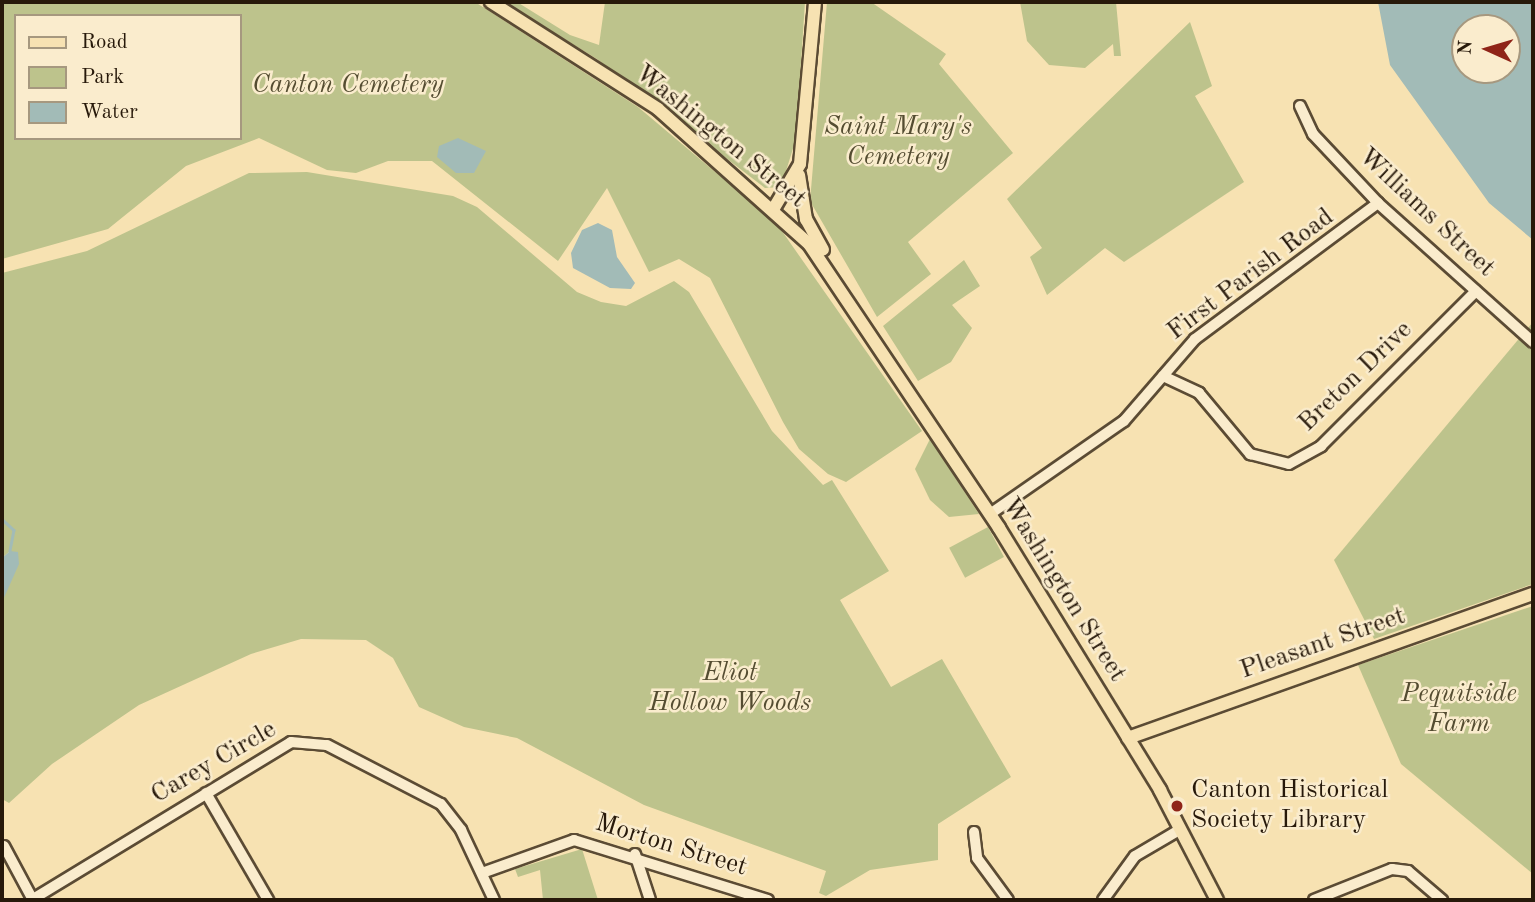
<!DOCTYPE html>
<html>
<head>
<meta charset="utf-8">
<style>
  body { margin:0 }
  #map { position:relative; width:1535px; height:902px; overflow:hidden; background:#f7e2b2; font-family:"Old Standard TT",serif }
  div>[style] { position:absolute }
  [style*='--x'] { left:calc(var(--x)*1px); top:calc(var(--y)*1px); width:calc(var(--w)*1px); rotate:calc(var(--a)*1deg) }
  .green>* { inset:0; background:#bdc38c; transform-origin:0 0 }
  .water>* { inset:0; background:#a2bbb7 }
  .stream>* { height:2.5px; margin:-1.25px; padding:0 1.25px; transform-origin:1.25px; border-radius:1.25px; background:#a2bbb7 }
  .roads { filter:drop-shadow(2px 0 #5b4b34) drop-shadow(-2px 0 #5b4b34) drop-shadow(0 2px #5b4b34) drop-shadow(0 -2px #5b4b34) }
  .minor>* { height:10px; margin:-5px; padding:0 5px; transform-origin:5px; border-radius:5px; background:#faeccd }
  .major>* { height:12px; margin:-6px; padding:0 6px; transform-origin:6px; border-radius:6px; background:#f7e2b2 }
  .dots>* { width:19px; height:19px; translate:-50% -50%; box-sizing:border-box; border:4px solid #faeccd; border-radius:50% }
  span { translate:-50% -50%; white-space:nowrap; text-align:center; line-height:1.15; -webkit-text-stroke:5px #faeccd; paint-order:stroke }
  .park-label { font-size:26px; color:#544c31; font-style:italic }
  .street-label { font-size:26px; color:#27190a }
  .poi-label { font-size:26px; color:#27190a }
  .left { translate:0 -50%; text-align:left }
  .frame { position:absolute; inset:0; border:4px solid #27190a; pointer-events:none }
  .legend { position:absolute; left:14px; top:14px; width:228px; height:126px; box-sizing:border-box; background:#faeccd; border:2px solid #a6987f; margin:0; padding:9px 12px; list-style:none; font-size:21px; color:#27190a }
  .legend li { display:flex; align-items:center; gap:14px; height:35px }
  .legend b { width:35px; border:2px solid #a6987f }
  .north { position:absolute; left:1451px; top:14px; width:70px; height:70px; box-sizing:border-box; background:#faeccd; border:2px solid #a6987f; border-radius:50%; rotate:274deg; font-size:19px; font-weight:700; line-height:28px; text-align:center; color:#27190a }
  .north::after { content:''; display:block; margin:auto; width:24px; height:32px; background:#8f2418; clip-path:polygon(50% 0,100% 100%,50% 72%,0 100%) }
</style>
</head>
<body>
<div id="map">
  <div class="green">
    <div style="clip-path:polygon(evenodd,2px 2px,475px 2px,638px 107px,777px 224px,922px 431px,846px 482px,828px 474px,799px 449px,783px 422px,710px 278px,679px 259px,649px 272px,607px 188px,558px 261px,432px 161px,388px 161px,356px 173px,327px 170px,259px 138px,186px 166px,108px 229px,2px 259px,2px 2px,16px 16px,240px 16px,240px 138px,16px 138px,16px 16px)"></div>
    <div style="clip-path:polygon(504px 2px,517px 2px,570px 35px,599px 45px,605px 2px,805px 2px,796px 139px,781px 187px,765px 188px,597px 59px)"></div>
    <div style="clip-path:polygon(827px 2px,871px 2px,946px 54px,939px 64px,1013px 153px,908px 242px,931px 274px,877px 317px,810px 201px)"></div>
    <div style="clip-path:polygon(1020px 2px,1116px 2px,1121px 56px,1114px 56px,1113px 44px,1085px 68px,1049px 65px,1027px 41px)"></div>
    <div style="clip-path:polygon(1190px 22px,1212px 86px,1195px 96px,1244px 182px,1124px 262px,1105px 248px,1047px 295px,1030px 257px,1042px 248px,1007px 199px)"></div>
    <div style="clip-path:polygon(307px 172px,453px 196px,477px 207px,577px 292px,601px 302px,626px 306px,674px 281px,689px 292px,772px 431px,823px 485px,832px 480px,889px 571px,840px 600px,891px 687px,942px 659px,1011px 777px,938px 824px,938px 860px,870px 870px,826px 896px,819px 893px,826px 871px,644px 805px,517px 738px,464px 727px,419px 707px,393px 658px,366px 640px,301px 639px,251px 654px,139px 705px,52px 764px,9px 803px,2px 799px,2px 599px,10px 551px,2px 558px,2px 273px,87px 251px,249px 173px)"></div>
    <div style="clip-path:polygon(964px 260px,980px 286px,952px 305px,972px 328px,951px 362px,918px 381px,883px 326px)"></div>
    <div style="clip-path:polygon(1533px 322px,1533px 584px,1374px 639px,1334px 560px)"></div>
    <div style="clip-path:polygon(930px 439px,979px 514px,949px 517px,930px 500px,915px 469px)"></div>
    <div style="left:988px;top:527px;width:34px;height:44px;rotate:62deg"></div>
    <div style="clip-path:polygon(1533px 606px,1533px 874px,1401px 764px,1358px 665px)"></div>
    <div style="clip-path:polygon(582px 849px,598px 900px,543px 900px,540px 870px,518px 877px,515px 869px)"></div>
  </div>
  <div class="water">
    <div style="clip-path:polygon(evenodd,1378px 2px,1533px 2px,1533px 240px,1489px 203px,1390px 65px,1378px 2px,1465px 28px,1507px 28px,1507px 70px,1465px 70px,1465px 28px)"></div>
    <div style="clip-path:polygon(458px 138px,486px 151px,474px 173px,456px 173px,437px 157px,439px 146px)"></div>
    <div style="clip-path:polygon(598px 223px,612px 230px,617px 257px,635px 283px,631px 289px,610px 288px,573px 268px,571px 253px,582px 230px)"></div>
    <div style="clip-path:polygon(10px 551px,18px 552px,19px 564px,3px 600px,2px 558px)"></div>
  </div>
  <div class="stream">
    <div style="--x:2;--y:519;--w:16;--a:43"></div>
    <div style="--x:14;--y:530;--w:21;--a:101"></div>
  </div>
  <div class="roads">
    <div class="minor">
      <div style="--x:1300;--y:106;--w:31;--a:65"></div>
      <div style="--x:1313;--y:134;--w:95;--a:46.7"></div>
      <div style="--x:1378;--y:203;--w:208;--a:41.9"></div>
      <div style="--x:1163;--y:376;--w:40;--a:25"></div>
      <div style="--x:1199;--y:393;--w:80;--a:50.1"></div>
      <div style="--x:1250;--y:454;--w:40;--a:14.4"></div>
      <div style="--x:1289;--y:464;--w:37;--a:-29"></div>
      <div style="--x:1321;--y:446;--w:219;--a:-45"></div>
      <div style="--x:990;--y:514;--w:163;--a:-34.8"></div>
      <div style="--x:1124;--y:421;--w:108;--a:-49.1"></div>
      <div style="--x:1195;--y:339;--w:228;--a:-36.6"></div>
      <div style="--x:206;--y:793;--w:124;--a:59.9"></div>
      <div style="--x:974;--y:832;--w:26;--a:83"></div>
      <div style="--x:977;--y:858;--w:52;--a:53.6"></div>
      <div style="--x:4;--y:846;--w:61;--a:61.8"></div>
      <div style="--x:635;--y:854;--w:48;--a:71.9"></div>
      <div style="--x:482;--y:873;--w:98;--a:-19.7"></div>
      <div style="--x:574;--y:840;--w:203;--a:17.2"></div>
      <div style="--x:33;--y:899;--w:302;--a:-31.3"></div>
      <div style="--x:291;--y:742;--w:36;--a:5"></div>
      <div style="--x:327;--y:745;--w:128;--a:27.4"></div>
      <div style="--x:441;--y:804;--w:33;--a:52"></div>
      <div style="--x:461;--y:830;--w:77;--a:64.8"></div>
      <div style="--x:1103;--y:900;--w:54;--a:-54"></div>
      <div style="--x:1135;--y:856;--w:53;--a:-30.4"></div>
      <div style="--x:1314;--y:900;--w:84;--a:-21.7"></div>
      <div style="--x:1392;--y:869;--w:16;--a:7"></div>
      <div style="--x:1408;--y:871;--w:45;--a:40.5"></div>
    </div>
    <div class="major">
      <div style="--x:491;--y:2;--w:198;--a:32.6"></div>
      <div style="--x:658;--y:109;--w:203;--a:41.8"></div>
      <div style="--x:809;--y:244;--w:342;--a:56.2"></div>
      <div style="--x:999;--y:528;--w:308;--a:58.4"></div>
      <div style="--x:1160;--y:790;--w:124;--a:62.6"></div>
      <div style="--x:799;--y:175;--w:45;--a:81"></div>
      <div style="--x:806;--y:219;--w:35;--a:61"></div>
      <div style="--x:774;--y:208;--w:51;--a:-59.4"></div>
      <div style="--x:800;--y:164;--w:163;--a:-84.7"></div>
      <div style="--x:1128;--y:738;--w:430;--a:-19.6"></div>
    </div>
  </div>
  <div class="dots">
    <div style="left:1177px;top:806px;background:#8f2418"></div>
  </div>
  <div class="park-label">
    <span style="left:348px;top:86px">Canton Cemetery</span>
    <span style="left:898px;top:143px">Saint Mary's<br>Cemetery</span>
    <span style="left:730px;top:689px">Eliot<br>Hollow Woods</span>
    <span style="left:1459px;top:710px">Pequitside<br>Farm</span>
  </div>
  <div class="street-label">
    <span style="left:720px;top:137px;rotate:39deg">Washington Street</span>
    <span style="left:1426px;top:213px;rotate:43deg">Williams Street</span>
    <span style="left:1251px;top:275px;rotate:-37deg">First Parish Road</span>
    <span style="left:1356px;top:377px;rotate:-44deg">Breton Drive</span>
    <span style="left:1063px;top:590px;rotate:58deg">Washington Street</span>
    <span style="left:1323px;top:644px;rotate:-19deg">Pleasant Street</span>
    <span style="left:214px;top:763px;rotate:-30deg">Carey Circle</span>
    <span style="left:671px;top:846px;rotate:17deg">Morton Street</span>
  </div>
  <div class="poi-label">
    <span class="left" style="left:1191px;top:806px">Canton Historical<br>Society Library</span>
  </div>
  <div class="frame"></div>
  <ul class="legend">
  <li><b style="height:9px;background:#f7e2b2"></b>Road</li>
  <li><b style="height:19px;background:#bdc38c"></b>Park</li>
  <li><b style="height:19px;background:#a2bbb7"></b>Water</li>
  </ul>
  <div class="north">N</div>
</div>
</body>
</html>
